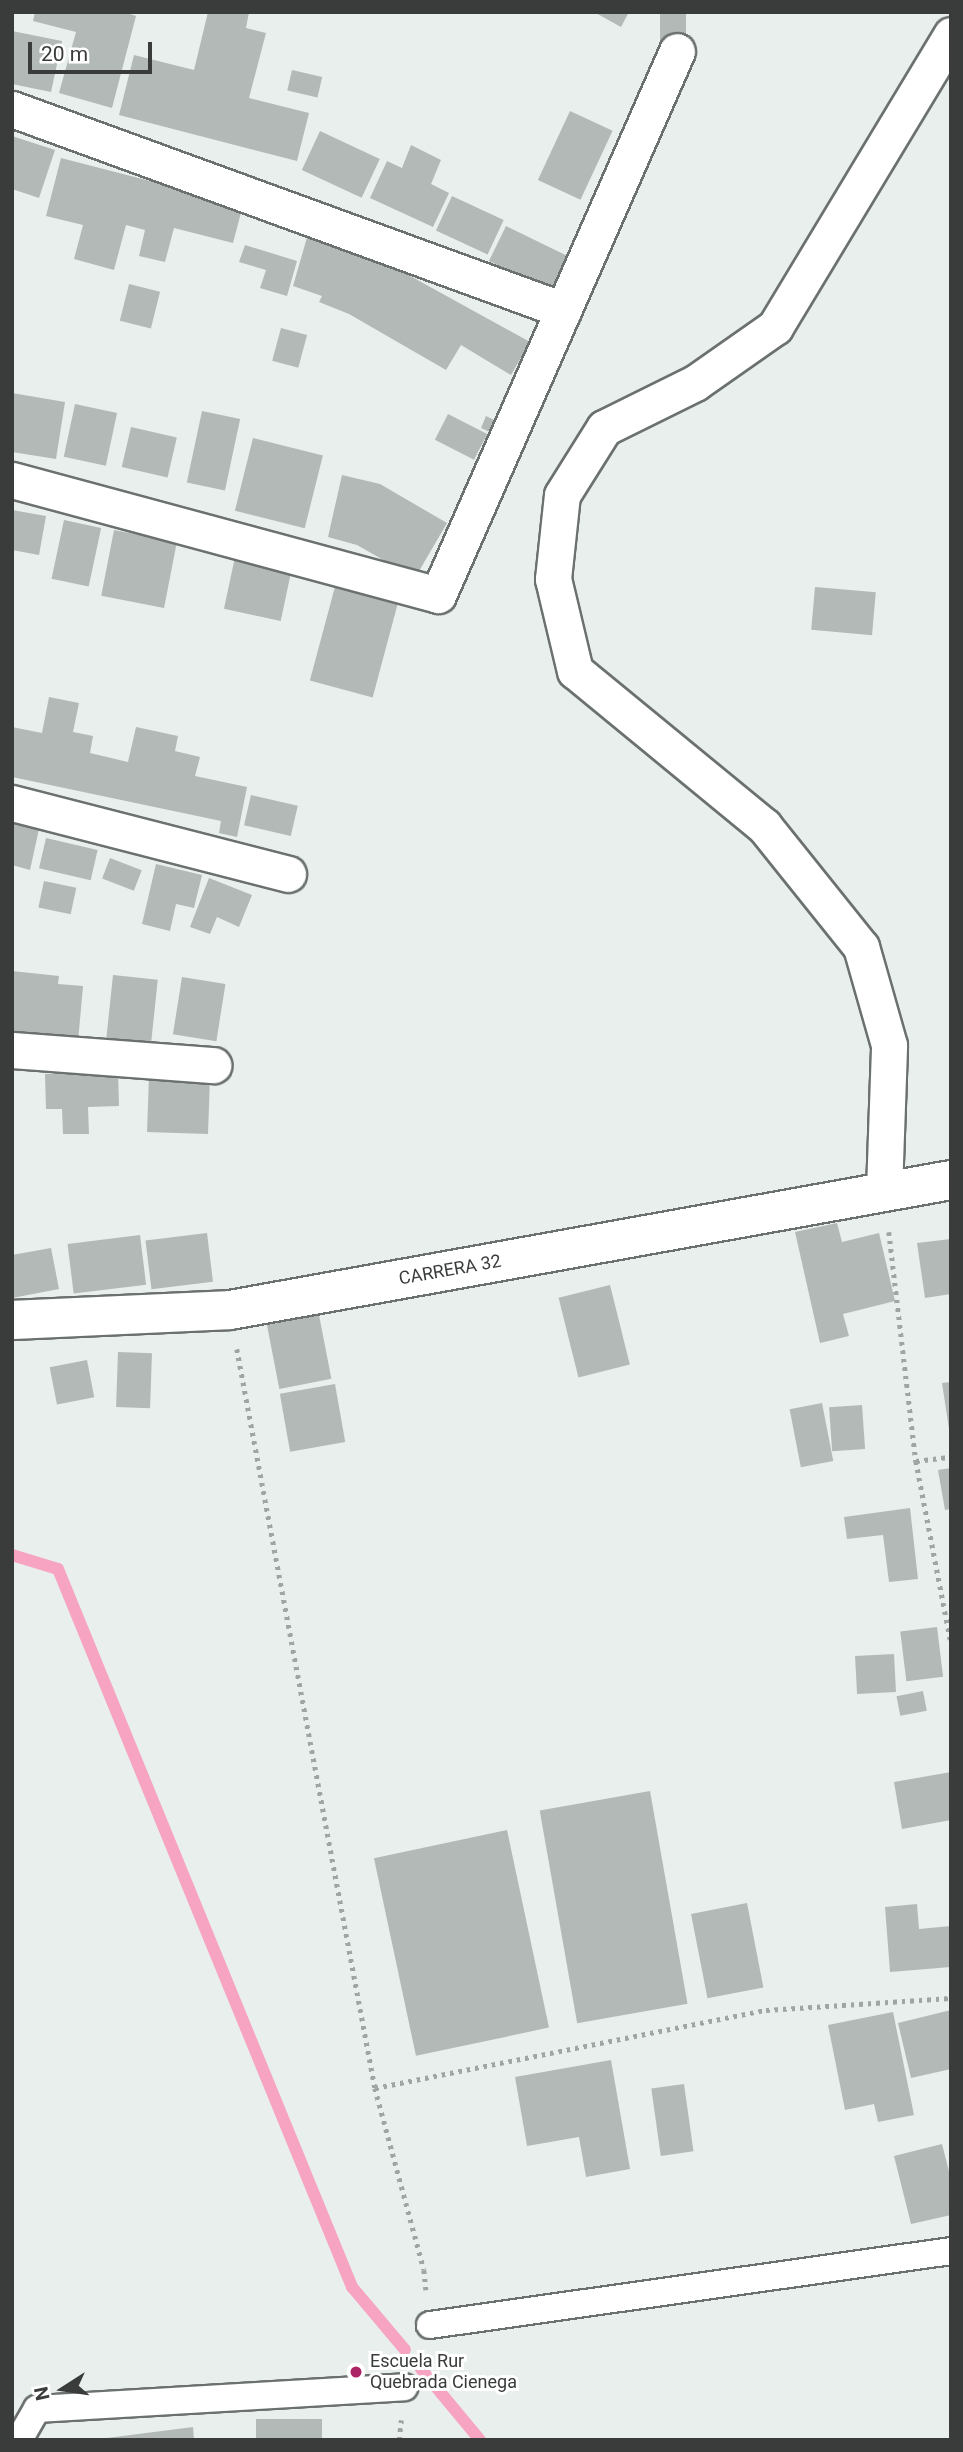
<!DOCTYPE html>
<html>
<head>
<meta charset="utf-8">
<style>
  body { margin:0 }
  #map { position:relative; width:963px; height:2452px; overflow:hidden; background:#e8efec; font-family:Roboto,sans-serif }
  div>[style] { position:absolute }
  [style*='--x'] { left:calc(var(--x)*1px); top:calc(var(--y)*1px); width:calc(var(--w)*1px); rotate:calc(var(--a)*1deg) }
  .stream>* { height:12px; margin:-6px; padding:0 6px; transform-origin:6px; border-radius:6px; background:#f6a4c1 }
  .building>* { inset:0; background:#b3b9b7; transform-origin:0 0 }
  .path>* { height:4.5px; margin-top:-2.25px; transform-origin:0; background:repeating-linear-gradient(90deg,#a0a5a3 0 3.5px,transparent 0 8.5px) }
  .roads { filter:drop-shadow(2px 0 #6b716f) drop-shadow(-2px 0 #6b716f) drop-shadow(0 2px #6b716f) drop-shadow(0 -2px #6b716f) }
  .pedestrian>* { height:26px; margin:-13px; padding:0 13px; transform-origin:13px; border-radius:13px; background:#fff }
  .minor>* { height:35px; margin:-17.5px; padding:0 17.5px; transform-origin:17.5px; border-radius:17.5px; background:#fff }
  .secondary>* { height:38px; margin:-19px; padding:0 19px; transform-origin:19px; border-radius:19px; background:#fff }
  .dots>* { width:19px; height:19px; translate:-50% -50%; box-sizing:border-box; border:4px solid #fff; border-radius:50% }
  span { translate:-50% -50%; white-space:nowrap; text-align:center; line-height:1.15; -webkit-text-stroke:6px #fff; paint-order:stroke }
  .street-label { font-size:18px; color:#393c3b }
  .poi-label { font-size:18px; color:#393c3b }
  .left { translate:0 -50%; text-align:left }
  .frame { position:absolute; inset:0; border:14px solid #393c3b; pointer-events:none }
  .north { position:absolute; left:28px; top:2354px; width:70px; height:70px; -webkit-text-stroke:5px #fff; paint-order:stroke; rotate:258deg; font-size:19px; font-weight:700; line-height:28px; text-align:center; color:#393c3b }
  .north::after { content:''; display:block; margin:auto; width:24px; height:32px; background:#393c3b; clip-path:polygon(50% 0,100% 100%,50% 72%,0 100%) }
  .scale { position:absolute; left:28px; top:42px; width:124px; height:32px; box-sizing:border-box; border:4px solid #393c3b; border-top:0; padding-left:9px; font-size:21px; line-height:24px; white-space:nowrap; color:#393c3b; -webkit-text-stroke:5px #fff; paint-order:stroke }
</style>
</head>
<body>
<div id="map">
  <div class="stream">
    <div style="--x:12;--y:1555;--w:48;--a:16.9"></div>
    <div style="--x:58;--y:1569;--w:776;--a:67.73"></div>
    <div style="--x:352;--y:2287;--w:82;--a:49.9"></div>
    <div style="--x:421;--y:2369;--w:92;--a:50.3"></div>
  </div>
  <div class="building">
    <div style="clip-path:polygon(35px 12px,124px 12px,136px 16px,112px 108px,59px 93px,76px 32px,33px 21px)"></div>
    <div style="clip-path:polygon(208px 12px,249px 12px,246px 28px,266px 33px,249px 98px,309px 113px,297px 161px,119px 115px,134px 55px,194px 70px)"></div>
    <div style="clip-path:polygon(594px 12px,629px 12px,621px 27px)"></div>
    <div style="left:660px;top:12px;width:26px;height:30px"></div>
    <div style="clip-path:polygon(12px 31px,62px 41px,51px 92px,12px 84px)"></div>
    <div style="left:292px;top:70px;width:31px;height:21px;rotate:13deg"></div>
    <div style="left:570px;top:111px;width:47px;height:76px;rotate:25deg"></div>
    <div style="left:320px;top:131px;width:66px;height:43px;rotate:25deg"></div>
    <div style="clip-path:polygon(12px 136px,55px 150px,39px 198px,12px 189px)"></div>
    <div style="clip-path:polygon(411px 145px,441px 160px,431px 184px,449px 193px,433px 227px,370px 198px,387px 161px,402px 168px)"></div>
    <div style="clip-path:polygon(61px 158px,243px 205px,233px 243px,174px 228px,165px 262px,139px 256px,145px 230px,126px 225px,114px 270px,74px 259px,83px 225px,46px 216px)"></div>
    <div style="left:452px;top:196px;width:57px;height:38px;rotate:25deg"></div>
    <div style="left:506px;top:226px;width:73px;height:39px;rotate:26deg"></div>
    <div style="clip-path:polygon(308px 234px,342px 249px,344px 243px,374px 256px,530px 342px,511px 375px,461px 345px,446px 370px,349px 314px,319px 302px,322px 296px,293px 286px)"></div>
    <div style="clip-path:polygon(245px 245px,297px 261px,287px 296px,260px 288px,266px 270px,239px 262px)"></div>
    <div style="left:129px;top:284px;width:32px;height:38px;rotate:14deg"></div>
    <div style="left:281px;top:328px;width:27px;height:34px;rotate:15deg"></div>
    <div style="clip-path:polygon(12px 393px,65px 402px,56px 459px,12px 452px)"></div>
    <div style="left:75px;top:404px;width:43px;height:54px;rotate:12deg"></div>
    <div style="left:202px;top:411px;width:39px;height:73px;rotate:12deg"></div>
    <div style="left:448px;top:414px;width:44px;height:29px;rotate:27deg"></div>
    <div style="clip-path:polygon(486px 416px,498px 422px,494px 434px,481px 428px)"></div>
    <div style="left:131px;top:427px;width:47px;height:41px;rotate:13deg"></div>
    <div style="left:253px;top:438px;width:72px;height:75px;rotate:14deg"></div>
    <div style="clip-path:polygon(342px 475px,380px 484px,447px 523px,415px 578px,357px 545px,328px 537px)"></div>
    <div style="clip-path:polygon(12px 510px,46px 516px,39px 555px,12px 550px)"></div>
    <div style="left:64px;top:520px;width:38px;height:60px;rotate:12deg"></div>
    <div style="left:114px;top:530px;width:64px;height:67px;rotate:11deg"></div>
    <div style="left:235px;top:557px;width:58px;height:53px;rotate:12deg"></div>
    <div style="left:336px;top:583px;width:65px;height:101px;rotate:15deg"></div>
    <div style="left:815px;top:587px;width:61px;height:43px;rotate:5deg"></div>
    <div style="clip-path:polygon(49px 697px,79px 703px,73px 732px,93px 736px,90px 753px,128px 762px,136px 727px,178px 736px,175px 751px,200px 757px,195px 776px,247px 787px,237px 837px,219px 833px,221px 821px,12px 777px,12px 727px,42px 733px)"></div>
    <div style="left:251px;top:795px;width:48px;height:31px;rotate:13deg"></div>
    <div style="clip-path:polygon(12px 823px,39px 829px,30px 870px,12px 865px)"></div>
    <div style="left:46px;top:838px;width:53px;height:31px;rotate:13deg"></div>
    <div style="left:110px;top:858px;width:34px;height:22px;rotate:21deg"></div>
    <div style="clip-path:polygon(156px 864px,202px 875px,194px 908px,176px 904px,170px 931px,142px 924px)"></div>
    <div style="clip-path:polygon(209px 878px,252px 895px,239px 927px,217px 917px,210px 934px,190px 927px)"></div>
    <div style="left:44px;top:881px;width:33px;height:27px;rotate:12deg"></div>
    <div style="clip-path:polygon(12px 971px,59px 976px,58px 984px,83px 986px,78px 1042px,12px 1035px)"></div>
    <div style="left:113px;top:975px;width:45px;height:64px;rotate:6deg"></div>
    <div style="left:182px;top:977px;width:44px;height:58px;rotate:9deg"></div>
    <div style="clip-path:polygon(118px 1071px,119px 1106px,88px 1107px,89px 1134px,63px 1134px,62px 1109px,46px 1109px,45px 1074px)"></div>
    <div style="left:149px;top:1076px;width:61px;height:56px;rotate:2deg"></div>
    <div style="clip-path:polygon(837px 1223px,842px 1242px,879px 1233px,895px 1301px,843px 1314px,849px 1336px,820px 1343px,795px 1232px)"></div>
    <div style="left:207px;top:1233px;width:49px;height:62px;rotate:83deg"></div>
    <div style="left:140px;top:1235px;width:50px;height:73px;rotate:83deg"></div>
    <div style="clip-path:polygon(951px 1239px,951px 1294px,925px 1298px,917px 1243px)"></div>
    <div style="clip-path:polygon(51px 1248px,59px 1289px,12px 1298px,12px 1255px)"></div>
    <div style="left:610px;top:1285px;width:82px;height:53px;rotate:76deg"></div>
    <div style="left:319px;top:1315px;width:65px;height:53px;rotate:79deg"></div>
    <div style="left:118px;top:1352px;width:34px;height:55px;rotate:2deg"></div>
    <div style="left:87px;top:1360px;width:38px;height:38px;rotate:79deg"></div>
    <div style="clip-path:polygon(951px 1382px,951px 1429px,949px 1429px,942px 1383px)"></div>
    <div style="left:335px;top:1384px;width:59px;height:56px;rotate:80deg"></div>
    <div style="left:822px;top:1403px;width:59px;height:33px;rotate:79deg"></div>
    <div style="left:862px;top:1405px;width:44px;height:33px;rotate:86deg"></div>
    <div style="clip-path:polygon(951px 1468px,951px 1509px,945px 1510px,938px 1470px)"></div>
    <div style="clip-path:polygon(910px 1508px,918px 1579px,889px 1582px,883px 1535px,847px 1539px,844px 1517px)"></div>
    <div style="left:937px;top:1627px;width:50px;height:37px;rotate:83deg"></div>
    <div style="left:894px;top:1654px;width:38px;height:39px;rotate:87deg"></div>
    <div style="left:923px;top:1691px;width:20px;height:27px;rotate:79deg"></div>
    <div style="clip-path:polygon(951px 1772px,951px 1820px,902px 1829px,894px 1782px)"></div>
    <div style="left:650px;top:1791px;width:216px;height:112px;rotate:80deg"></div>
    <div style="left:507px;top:1830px;width:202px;height:136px;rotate:78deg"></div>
    <div style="left:747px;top:1903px;width:86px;height:57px;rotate:79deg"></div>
    <div style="clip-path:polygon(917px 1904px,919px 1929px,951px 1926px,951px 1967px,890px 1972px,885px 1907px)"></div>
    <div style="clip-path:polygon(951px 2010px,951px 2069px,911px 2078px,898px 2023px)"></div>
    <div style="clip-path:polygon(893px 2012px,914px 2115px,878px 2122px,874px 2104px,845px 2110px,828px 2025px)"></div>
    <div style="clip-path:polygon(611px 2060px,630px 2169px,586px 2177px,579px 2137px,527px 2146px,515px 2077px)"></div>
    <div style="left:684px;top:2084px;width:68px;height:33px;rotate:82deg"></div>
    <div style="clip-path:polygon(942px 2144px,951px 2179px,951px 2215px,911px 2224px,894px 2156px)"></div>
    <div style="left:256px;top:2419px;width:66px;height:21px"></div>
    <div style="clip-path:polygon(193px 2427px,194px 2440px,107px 2440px,107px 2438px)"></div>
  </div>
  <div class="path">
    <div style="--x:889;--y:1232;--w:231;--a:83.3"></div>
    <div style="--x:916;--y:1461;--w:184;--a:79.1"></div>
    <div style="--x:237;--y:1349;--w:752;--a:79.42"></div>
    <div style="--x:375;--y:2088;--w:188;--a:74.9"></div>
    <div style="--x:424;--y:2270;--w:20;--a:84"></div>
    <div style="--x:916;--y:1461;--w:35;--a:-7"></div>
    <div style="--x:375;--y:2088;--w:399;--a:-11.3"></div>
    <div style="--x:766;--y:2010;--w:185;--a:-3.7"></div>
    <div style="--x:399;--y:2440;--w:20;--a:-84"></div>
  </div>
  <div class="roads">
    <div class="pedestrian">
      <div style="--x:430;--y:2325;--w:526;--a:-8.08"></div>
      <div style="--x:19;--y:2440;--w:36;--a:-60"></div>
      <div style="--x:37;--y:2409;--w:368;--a:-3.4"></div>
    </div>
    <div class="minor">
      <div style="--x:12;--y:109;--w:587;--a:20.04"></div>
      <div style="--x:12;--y:480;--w:441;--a:15.1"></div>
      <div style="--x:438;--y:595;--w:594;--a:-66.28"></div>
      <div style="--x:12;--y:803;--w:285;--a:14.4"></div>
      <div style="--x:12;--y:1050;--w:202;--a:4.3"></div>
      <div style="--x:884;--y:1191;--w:146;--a:-88"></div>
      <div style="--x:889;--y:1045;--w:102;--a:-105.9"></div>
      <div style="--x:861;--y:947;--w:155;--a:-128.7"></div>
      <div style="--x:764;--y:826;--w:244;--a:-140.6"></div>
      <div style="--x:575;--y:671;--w:95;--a:-103.4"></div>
      <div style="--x:553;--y:579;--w:84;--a:-83.9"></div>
      <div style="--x:562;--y:495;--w:79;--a:-57.9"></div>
      <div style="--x:604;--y:428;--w:102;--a:-26.3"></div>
      <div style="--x:695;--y:383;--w:98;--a:-35"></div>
      <div style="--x:775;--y:327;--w:341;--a:-58.9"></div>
    </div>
    <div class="secondary">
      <div style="--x:12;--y:1320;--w:218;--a:-2.6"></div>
      <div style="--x:230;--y:1310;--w:733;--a:-10.22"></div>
    </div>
  </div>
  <div class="dots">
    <div style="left:356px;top:2372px;background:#ad2466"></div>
  </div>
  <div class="street-label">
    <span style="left:450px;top:1270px;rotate:-10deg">CARRERA 32</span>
  </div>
  <div class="poi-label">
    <span class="left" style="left:370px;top:2372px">Escuela Rur<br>Quebrada Cienega</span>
  </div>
  <div class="frame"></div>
  <div class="north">N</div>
  <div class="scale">20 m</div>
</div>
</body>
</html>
